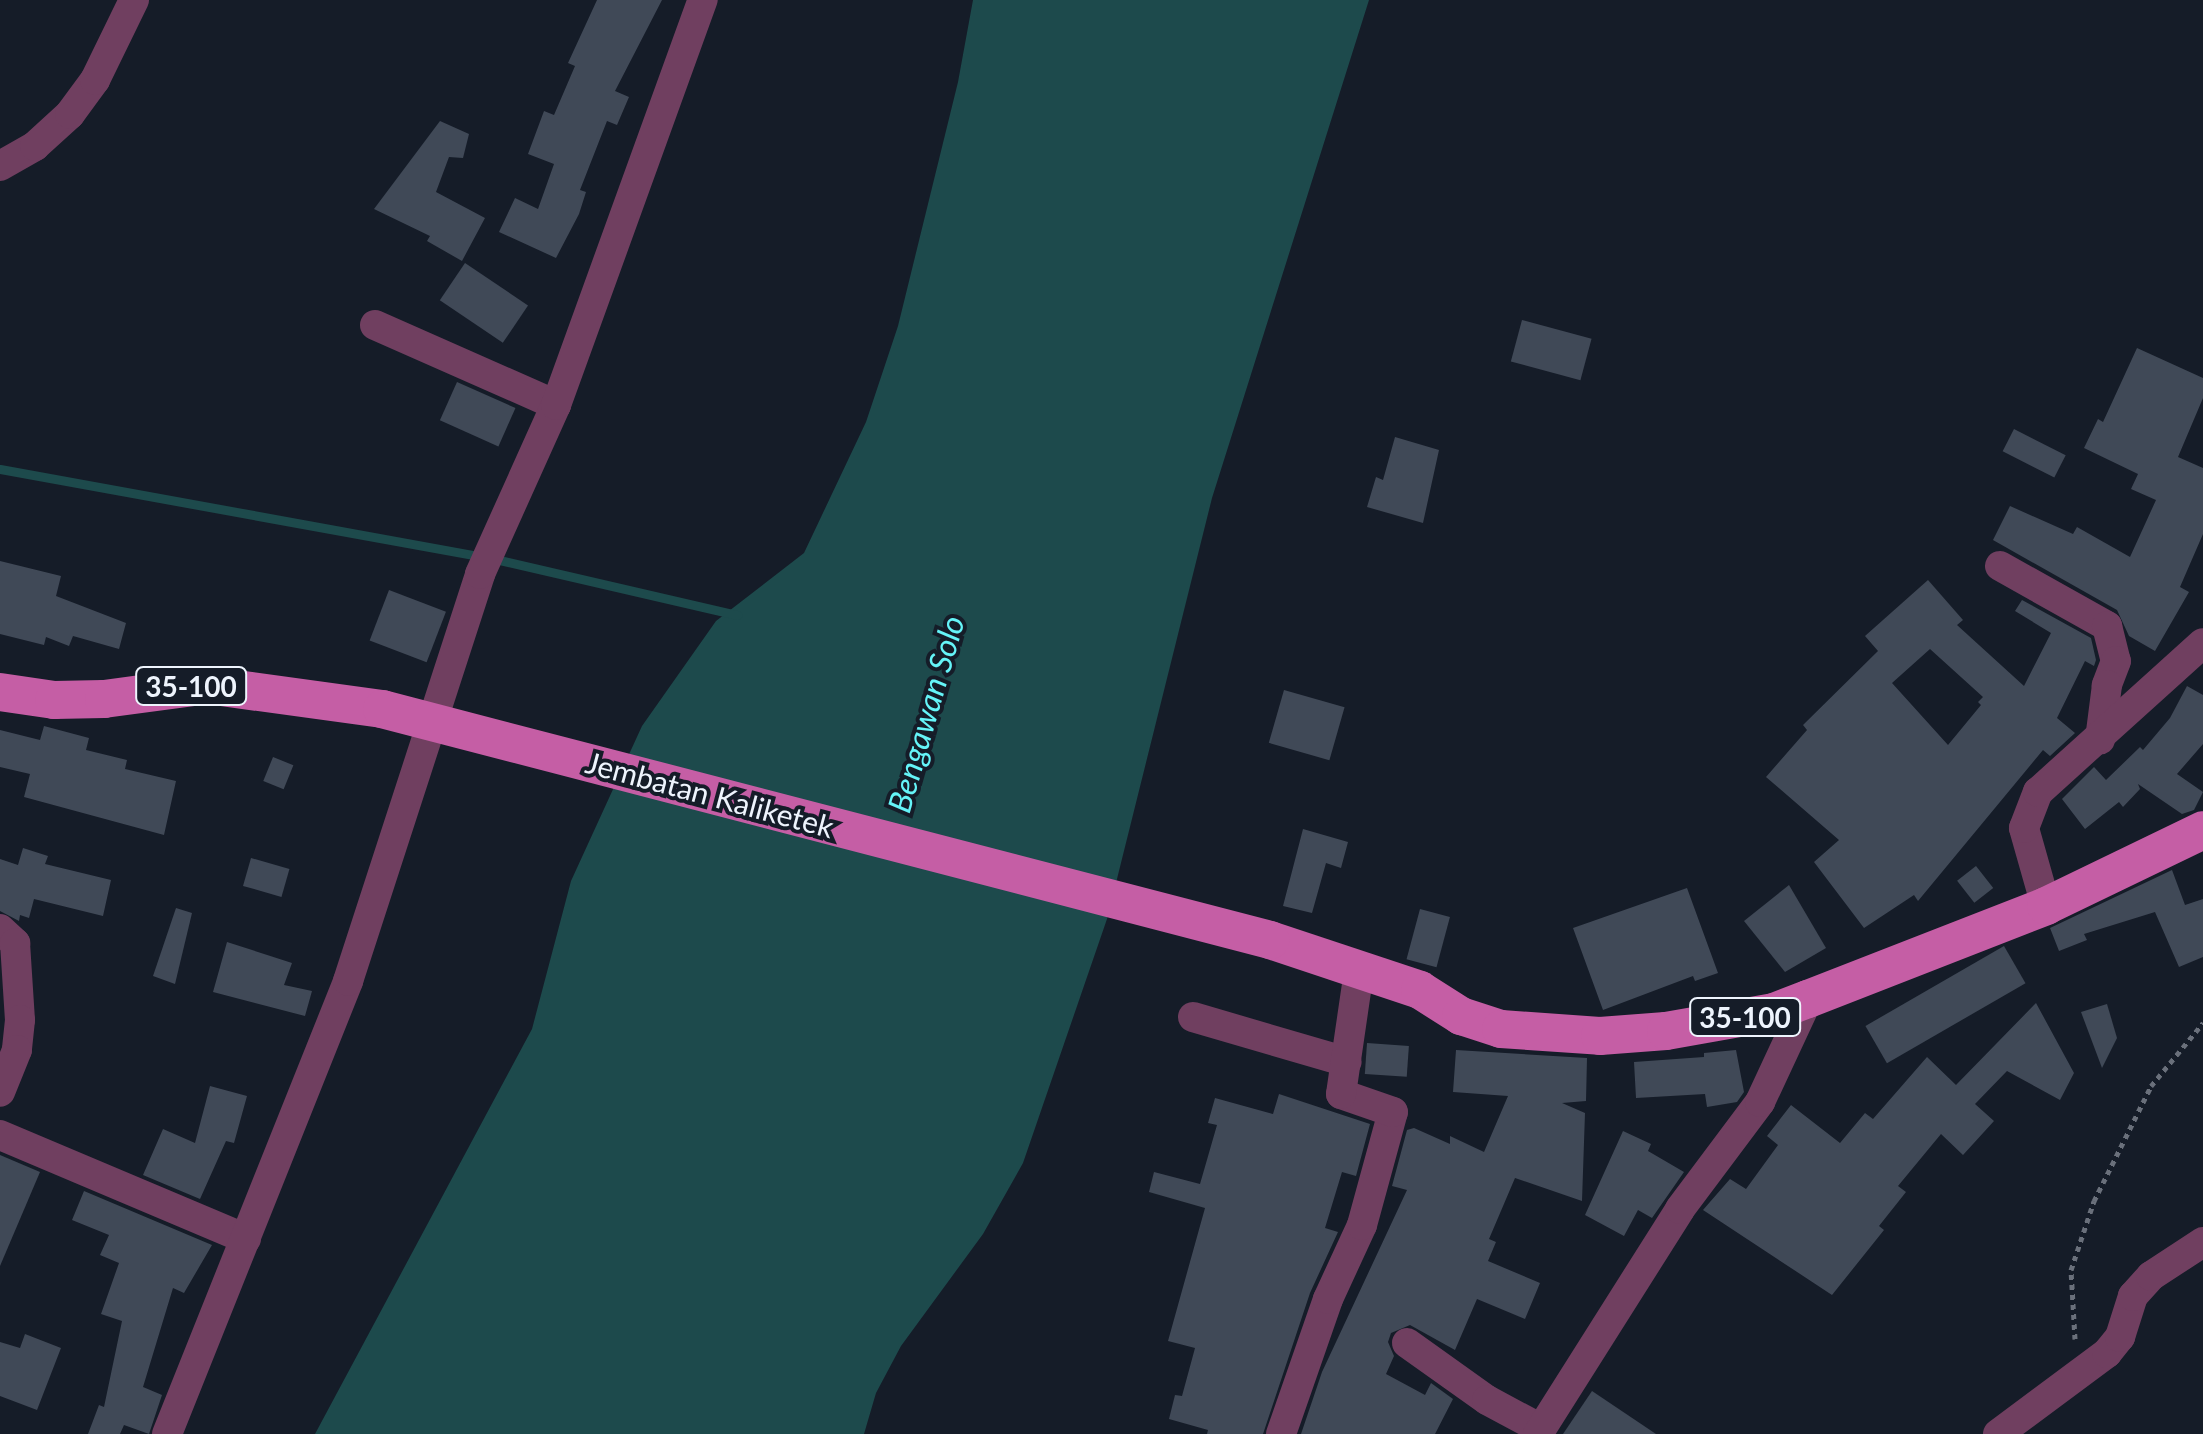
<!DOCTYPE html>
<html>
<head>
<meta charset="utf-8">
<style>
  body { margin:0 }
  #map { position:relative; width:2203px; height:1434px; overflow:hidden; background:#151c28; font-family:Lato,sans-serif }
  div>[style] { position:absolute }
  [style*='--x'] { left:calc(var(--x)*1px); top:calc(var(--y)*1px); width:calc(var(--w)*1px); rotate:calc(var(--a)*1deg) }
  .water>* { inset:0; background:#1d4a4c }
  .stream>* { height:9px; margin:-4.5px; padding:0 4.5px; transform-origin:4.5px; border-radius:4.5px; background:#1d4a4c }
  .building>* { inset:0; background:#404957; transform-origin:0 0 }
  .path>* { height:5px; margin-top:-2.5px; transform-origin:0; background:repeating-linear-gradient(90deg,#6a707b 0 5px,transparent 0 10px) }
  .minor>* { height:30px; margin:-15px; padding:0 15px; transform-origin:15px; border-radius:15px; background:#703f60 }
  .major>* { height:38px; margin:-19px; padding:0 19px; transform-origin:19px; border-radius:19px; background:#c55ea5 }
  .major-bridge>* { height:38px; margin:-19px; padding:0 19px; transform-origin:19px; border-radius:19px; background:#c55ea5 }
  span { translate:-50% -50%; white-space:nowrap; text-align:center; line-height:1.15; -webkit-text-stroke:8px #151c28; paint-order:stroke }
  .shield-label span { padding:2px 8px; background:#151c28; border:2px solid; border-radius:8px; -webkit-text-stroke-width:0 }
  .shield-label { font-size:28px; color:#eef4fd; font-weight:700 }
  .street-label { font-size:30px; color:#eef4fd }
  .water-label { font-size:32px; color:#65f4f8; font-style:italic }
</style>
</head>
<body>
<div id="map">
  <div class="water">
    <div style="clip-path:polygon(973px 0,1369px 0,1212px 498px,1107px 919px,1023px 1163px,983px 1234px,901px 1346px,876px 1393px,864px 1434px,315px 1434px,532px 1029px,571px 881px,642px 726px,716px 621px,804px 553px,866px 422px,898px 326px,958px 82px)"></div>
  </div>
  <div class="stream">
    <div style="--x:0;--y:469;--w:487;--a:10.3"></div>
    <div style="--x:495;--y:559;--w:249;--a:13"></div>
  </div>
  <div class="building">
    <div style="clip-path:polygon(597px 0,662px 0,615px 91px,629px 97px,617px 125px,607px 121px,580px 190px,586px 192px,579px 214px,556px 258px,499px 232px,515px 198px,538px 209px,554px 164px,528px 154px,544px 111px,554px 115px,575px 66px,568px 63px)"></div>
    <div style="clip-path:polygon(440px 121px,469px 134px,463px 158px,449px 157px,436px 192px,485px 218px,462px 261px,427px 241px,430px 236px,374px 209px)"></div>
    <div style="left:465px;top:263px;width:76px;height:45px;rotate:34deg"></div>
    <div style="left:1522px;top:320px;width:72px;height:43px;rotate:15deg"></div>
    <div style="clip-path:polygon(2137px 348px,2203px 378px,2203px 398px,2178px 457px,2203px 468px,2203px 534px,2180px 587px,2189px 592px,2155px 651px,2129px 636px,2117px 610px,1993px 540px,2010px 506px,2073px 534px,2077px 527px,2130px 557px,2156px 500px,2131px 489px,2138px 474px,2084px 448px,2098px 419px,2103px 422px)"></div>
    <div style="left:457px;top:382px;width:64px;height:42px;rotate:24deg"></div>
    <div style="left:2014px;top:429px;width:58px;height:25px;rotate:27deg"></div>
    <div style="clip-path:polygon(1395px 437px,1439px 450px,1423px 523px,1367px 507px,1376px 477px,1383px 480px)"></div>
    <div style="clip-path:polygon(0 561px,61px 576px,56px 596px,126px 623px,119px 649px,73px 636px,69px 646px,46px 637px,44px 645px,0 634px)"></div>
    <div style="clip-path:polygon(evenodd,1928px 580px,1963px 620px,1957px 625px,2024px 686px,2051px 633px,2015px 611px,2022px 600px,2091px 638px,2096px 660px,2094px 666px,2085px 661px,2057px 718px,2075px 733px,2050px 756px,2043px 750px,1918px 901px,1914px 895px,1864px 928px,1814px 862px,1839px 840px,1766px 777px,1807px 730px,1803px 725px,1878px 651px,1865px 636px,1928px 580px,1930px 649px,1983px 697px,1978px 702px,1981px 705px,1948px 745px,1892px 683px,1930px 649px)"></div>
    <div style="left:389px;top:590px;width:61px;height:54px;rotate:21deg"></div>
    <div style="clip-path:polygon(2187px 686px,2203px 695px,2203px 744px,2177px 774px,2203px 792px,2194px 810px,2182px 814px,2138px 784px,2140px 789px,2123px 807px,2119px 802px,2085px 829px,2062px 799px,2094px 767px,2106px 780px,2140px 747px,2143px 750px,2170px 718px)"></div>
    <div style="left:1284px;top:690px;width:63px;height:55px;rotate:16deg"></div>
    <div style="clip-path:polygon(44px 726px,89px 738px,86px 750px,127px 760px,125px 769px,176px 781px,164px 835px,24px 797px,30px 774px,0 767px,0 730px,40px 740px)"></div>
    <div style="left:273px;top:757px;width:22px;height:26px;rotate:22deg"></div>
    <div style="clip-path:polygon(1303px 829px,1348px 842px,1341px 868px,1326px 863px,1312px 913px,1283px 906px)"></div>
    <div style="clip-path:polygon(23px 848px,48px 856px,45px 864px,111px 880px,103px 916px,34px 899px,29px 918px,20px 915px,19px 921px,0 911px,0 859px,18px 865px)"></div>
    <div style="left:251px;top:858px;width:40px;height:29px;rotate:16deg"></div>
    <div style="left:1976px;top:866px;width:28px;height:24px;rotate:52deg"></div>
    <div style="clip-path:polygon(2172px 870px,2185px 905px,2203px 899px,2203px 957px,2179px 967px,2155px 912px,2084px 934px,2087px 940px,2059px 951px,2050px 928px)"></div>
    <div style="clip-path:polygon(1789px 885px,1826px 948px,1785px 972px,1744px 921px)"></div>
    <div style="clip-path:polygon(1687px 888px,1718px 973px,1695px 981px,1693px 976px,1603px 1010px,1573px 928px)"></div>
    <div style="clip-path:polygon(176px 908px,192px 913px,175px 984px,153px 976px)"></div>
    <div style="left:1420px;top:909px;width:31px;height:52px;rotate:15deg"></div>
    <div style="clip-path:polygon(227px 942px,292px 963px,284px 985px,312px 991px,305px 1016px,213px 992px)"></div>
    <div style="left:2004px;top:946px;width:43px;height:160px;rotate:60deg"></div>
    <div style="clip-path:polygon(2036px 1003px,2074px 1073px,2060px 1100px,2007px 1071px,1975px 1104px,1994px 1121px,1963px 1155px,1941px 1134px,1898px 1186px,1906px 1192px,1879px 1226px,1884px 1230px,1832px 1295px,1703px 1210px,1730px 1179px,1746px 1189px,1778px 1145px,1767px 1136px,1791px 1105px,1840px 1143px,1865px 1113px,1873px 1119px,1927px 1057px,1956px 1085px)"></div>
    <div style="clip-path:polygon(2107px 1004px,2117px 1038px,2102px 1068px,2081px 1012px)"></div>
    <div style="left:1367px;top:1043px;width:42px;height:31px;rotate:4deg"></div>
    <div style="clip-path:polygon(1456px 1050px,1587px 1058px,1586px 1101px,1562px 1103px,1585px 1113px,1582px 1201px,1515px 1178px,1489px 1239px,1496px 1242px,1488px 1261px,1540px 1283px,1525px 1319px,1477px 1299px,1455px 1350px,1410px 1325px,1391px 1333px,1388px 1342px,1394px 1356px,1386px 1374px,1425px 1395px,1431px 1383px,1453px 1399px,1435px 1434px,1301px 1434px,1322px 1372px,1407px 1190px,1392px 1186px,1407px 1130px,1414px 1128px,1450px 1144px,1450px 1136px,1484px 1152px,1508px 1096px,1453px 1092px)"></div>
    <div style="clip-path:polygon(1736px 1050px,1744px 1092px,1737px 1102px,1707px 1107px,1705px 1094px,1636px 1098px,1634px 1062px,1704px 1057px,1704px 1053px)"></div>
    <div style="clip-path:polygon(210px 1086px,247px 1096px,234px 1143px,226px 1141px,200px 1199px,143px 1175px,163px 1129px,195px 1143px)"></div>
    <div style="clip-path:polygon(1279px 1094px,1370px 1124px,1356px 1176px,1342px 1172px,1325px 1228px,1338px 1232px,1310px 1293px,1263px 1434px,1207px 1434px,1208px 1430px,1169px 1419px,1175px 1395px,1182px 1396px,1195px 1348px,1168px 1341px,1205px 1208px,1149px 1192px,1154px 1172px,1200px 1184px,1217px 1125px,1208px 1123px,1215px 1098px,1273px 1114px)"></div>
    <div style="clip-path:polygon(1623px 1131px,1651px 1144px,1648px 1151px,1684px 1172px,1652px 1218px,1638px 1210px,1624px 1236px,1585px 1215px)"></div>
    <div style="clip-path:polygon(0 1155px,40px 1172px,0 1266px)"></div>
    <div style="clip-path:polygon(84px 1191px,212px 1245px,184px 1293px,173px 1288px,143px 1387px,162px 1395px,149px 1434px,124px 1425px,120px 1434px,88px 1434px,99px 1405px,104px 1407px,122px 1321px,101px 1314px,119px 1263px,100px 1255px,109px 1235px,72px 1220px)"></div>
    <div style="clip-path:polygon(25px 1334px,61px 1348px,37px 1410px,0 1396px,0 1342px,20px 1348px)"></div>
    <div style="clip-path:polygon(1592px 1391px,1656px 1434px,1563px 1434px)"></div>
  </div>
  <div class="path">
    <div style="--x:2075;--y:1339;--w:69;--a:-93.3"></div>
    <div style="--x:2071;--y:1270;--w:73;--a:-71.6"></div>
    <div style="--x:2094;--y:1201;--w:128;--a:-63.6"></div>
    <div style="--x:2151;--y:1086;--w:82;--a:-50.5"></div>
  </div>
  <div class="minor">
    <div style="--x:0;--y:166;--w:40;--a:-29.7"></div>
    <div style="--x:35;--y:146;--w:47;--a:-42.4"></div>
    <div style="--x:70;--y:114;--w:42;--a:-53.7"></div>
    <div style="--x:95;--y:80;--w:89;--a:-64"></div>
    <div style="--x:375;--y:325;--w:198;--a:23.8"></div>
    <div style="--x:2000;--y:566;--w:123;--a:29.3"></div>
    <div style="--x:2107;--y:626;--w:36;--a:76"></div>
    <div style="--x:2116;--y:661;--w:26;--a:111"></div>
    <div style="--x:2107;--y:685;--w:55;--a:97.3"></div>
    <div style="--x:2046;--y:906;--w:81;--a:-105.8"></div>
    <div style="--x:2024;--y:828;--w:39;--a:-69"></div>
    <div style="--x:2038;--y:792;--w:222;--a:-42.1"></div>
    <div style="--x:0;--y:929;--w:21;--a:43"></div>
    <div style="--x:15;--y:943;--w:77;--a:86.3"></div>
    <div style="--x:20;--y:1020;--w:30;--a:96"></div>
    <div style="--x:17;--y:1050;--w:45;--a:112"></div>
    <div style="--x:1193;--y:1017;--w:160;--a:16.3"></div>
    <div style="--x:0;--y:1135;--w:267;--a:22.9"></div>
    <div style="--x:1407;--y:1343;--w:98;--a:35.5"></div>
    <div style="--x:1487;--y:1400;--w:61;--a:28.2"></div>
    <div style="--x:167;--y:1434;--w:488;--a:-68.2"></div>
    <div style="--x:348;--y:981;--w:428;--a:-72"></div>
    <div style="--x:480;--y:574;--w:185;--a:-65.8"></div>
    <div style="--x:556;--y:405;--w:431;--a:-70.1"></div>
    <div style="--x:1281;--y:1434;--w:143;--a:-70.8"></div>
    <div style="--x:1328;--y:1299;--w:81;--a:-65.3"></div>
    <div style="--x:1362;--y:1225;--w:117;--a:-74.7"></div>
    <div style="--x:1393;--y:1112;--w:55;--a:-160.9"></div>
    <div style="--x:1341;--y:1094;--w:124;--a:-81.7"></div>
    <div style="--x:1538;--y:1434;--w:266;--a:-57.7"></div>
    <div style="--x:1680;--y:1209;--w:134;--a:-53.2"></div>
    <div style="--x:1760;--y:1102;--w:114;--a:-65"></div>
    <div style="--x:1998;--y:1434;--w:136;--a:-36.6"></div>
    <div style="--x:2107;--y:1353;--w:21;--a:-51"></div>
    <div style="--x:2120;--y:1337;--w:43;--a:-72.4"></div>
    <div style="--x:2133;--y:1296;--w:27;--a:-48"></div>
    <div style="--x:2151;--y:1276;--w:62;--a:-33.2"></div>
  </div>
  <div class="major">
    <div style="--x:0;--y:692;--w:55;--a:8.4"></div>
    <div style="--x:54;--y:700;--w:50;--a:-1.1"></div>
    <div style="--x:104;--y:699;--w:104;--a:-7.7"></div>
    <div style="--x:207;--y:685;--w:177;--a:7.8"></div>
    <div style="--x:1270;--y:940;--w:158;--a:18.4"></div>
    <div style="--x:1420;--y:990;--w:49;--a:32.4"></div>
    <div style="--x:1461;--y:1016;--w:42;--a:18"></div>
    <div style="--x:1501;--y:1029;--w:99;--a:4"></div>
    <div style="--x:1600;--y:1036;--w:66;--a:-4.3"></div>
    <div style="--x:1666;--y:1031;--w:110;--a:-10"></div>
    <div style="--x:1774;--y:1012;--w:36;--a:-21"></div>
    <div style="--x:1808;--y:999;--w:256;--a:-21.3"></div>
    <div style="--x:2046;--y:906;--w:174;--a:-25.8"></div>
  </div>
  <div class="major-bridge">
    <div style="--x:382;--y:709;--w:918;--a:14.58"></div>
  </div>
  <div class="shield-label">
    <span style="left:191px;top:686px">35-100</span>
    <span style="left:1745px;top:1017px">35-100</span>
  </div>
  <div class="street-label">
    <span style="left:710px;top:794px;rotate:15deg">Jembatan Kaliketek</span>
  </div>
  <div class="water-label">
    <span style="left:926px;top:714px;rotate:-74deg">Bengawan Solo</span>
  </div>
</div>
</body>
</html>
